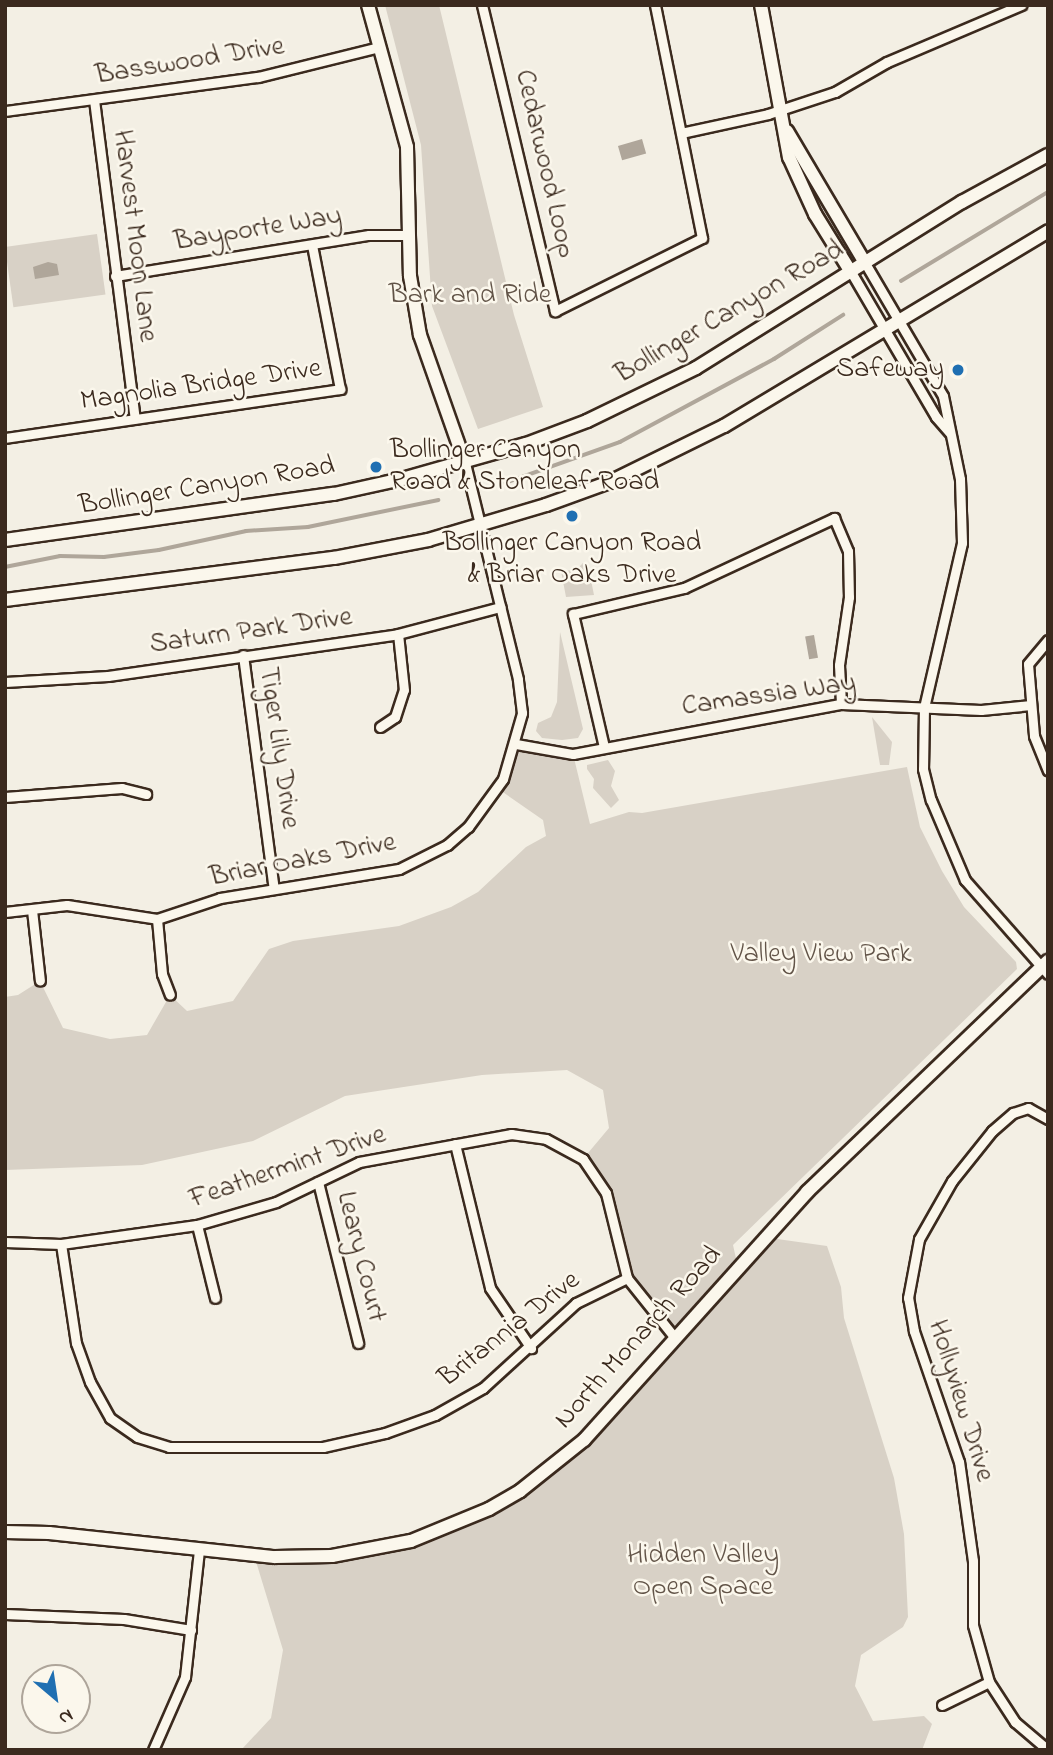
<!DOCTYPE html>
<html>
<head>
<meta charset="utf-8">
<style>
  body { margin:0 }
  #map { position:relative; width:1053px; height:1755px; overflow:hidden; background:#f3efe4; font-family:"Indie Flower",sans-serif }
  div>[style] { position:absolute }
  [style*='--x'] { left:calc(var(--x)*1px); top:calc(var(--y)*1px); width:calc(var(--w)*1px); rotate:calc(var(--a)*1deg) }
  .green>* { inset:0; background:#d8d1c6; transform-origin:0 0 }
  .water>* { inset:0; background:#afa69a; transform-origin:0 0 }
  .stream>* { height:3.5px; margin:-1.75px; padding:0 1.75px; transform-origin:1.75px; border-radius:1.75px; background:#afa69a }
  .roads { filter:drop-shadow(2px 0 #3b2a1e) drop-shadow(-2px 0 #3b2a1e) drop-shadow(0 2px #3b2a1e) drop-shadow(0 -2px #3b2a1e) }
  .street>* { height:9px; margin:-4.5px; padding:0 4.5px; transform-origin:4.5px; border-radius:4.5px; background:#fbf7ec }
  .secondary>* { height:12px; margin:-6px; padding:0 6px; transform-origin:6px; border-radius:6px; background:#fbf7ec }
  .dots>* { width:19px; height:19px; translate:-50% -50%; box-sizing:border-box; border:4px solid #fbf7ec; border-radius:50% }
  span { translate:-50% -50%; white-space:nowrap; text-align:center; line-height:1.15; -webkit-text-stroke:5px #fbf7ec; paint-order:stroke }
  .street-label { font-size:28px; color:#3b2a1e }
  .park-label { font-size:28px; color:#625448 }
  .poi-label { font-size:28px; color:#3b2a1e }
  .right { translate:-100% -50%; text-align:right }
  .left { translate:0 -50%; text-align:left }
  .frame { position:absolute; inset:0; border:7px solid #3b2a1e; pointer-events:none }
  .north { position:absolute; left:21px; top:1664px; width:70px; height:70px; box-sizing:border-box; background:#fbf7ec; border:2px solid #aea59a; border-radius:50%; rotate:151deg; font-size:19px; font-weight:700; line-height:28px; text-align:center; color:#3b2a1e }
  .north::after { content:''; display:block; margin:auto; width:24px; height:32px; background:#1f6fb2; clip-path:polygon(50% 0,100% 100%,50% 72%,0 100%) }
</style>
</head>
<body>
<div id="map">
  <div class="green">
    <div style="clip-path:polygon(385px 5px,439px 5px,514px 315px,543px 407px,478px 429px,432px 306px,421px 145px)"></div>
    <div style="left:97px;top:234px;width:61px;height:93px;rotate:82deg"></div>
    <div style="clip-path:polygon(583px 563px,588px 565px,594px 595px,566px 597px,561px 571px,576px 570px)"></div>
    <div style="clip-path:polygon(560px 632px,583px 729px,578px 738px,562px 740px,542px 738px,536px 731px,538px 723px,551px 717px,557px 702px)"></div>
    <div style="clip-path:polygon(872px 717px,892px 742px,889px 765px,880px 765px)"></div>
    <div style="clip-path:polygon(516px 744px,573px 754px,590px 824px,629px 812px,642px 813px,907px 767px,920px 827px,942px 871px,964px 907px,1016px 962px,1017px 969px,733px 1245px,737px 1263px,763px 1237px,827px 1246px,841px 1287px,844px 1318px,894px 1478px,904px 1534px,908px 1617px,903px 1627px,861px 1655px,855px 1686px,873px 1721px,924px 1716px,932px 1724px,922px 1750px,241px 1750px,271px 1718px,283px 1650px,254px 1555px,332px 1556px,441px 1531px,548px 1470px,674px 1338px,627px 1278px,606px 1193px,583px 1159px,609px 1128px,603px 1090px,567px 1070px,482px 1075px,345px 1096px,253px 1141px,142px 1165px,5px 1170px,5px 997px,18px 995px,40px 981px,63px 1028px,110px 1039px,147px 1035px,170px 995px,187px 1011px,233px 1001px,269px 949px,293px 941px,399px 926px,451px 907px,478px 892px,526px 847px,546px 836px,543px 820px,497px 788px)"></div>
    <div style="clip-path:polygon(608px 760px,615px 771px,611px 786px,619px 800px,611px 808px,593px 788px,594px 779px,587px 769px,587px 765px)"></div>
  </div>
  <div class="water">
    <div style="left:642px;top:139px;width:15px;height:25px;rotate:74deg"></div>
    <div style="clip-path:polygon(48px 262px,57px 264px,59px 275px,35px 279px,33px 267px)"></div>
    <div style="left:814px;top:635px;width:23px;height:9px;rotate:80deg"></div>
  </div>
  <div class="stream">
    <div style="--x:901;--y:281;--w:172;--a:-31.2"></div>
    <div style="--x:505;--y:483;--w:122;--a:-19.6"></div>
    <div style="--x:620;--y:442;--w:175;--a:-28.3"></div>
    <div style="--x:774;--y:359;--w:82;--a:-32.5"></div>
    <div style="--x:5;--y:567;--w:56;--a:-11.3"></div>
    <div style="--x:60;--y:556;--w:44;--a:1.3"></div>
    <div style="--x:104;--y:557;--w:55;--a:-7.3"></div>
    <div style="--x:159;--y:550;--w:89;--a:-12.3"></div>
    <div style="--x:246;--y:531;--w:62;--a:-3.7"></div>
    <div style="--x:308;--y:527;--w:133;--a:-11.7"></div>
  </div>
  <div class="roads">
    <div class="street">
      <div style="--x:482;--y:5;--w:315;--a:76.6"></div>
      <div style="--x:555;--y:311;--w:164;--a:-26.4"></div>
      <div style="--x:702;--y:238;--w:238;--a:-101.4"></div>
      <div style="--x:94;--y:100;--w:321;--a:82.7"></div>
      <div style="--x:5;--y:111;--w:255;--a:-7.7"></div>
      <div style="--x:258;--y:77;--w:125;--a:-13.9"></div>
      <div style="--x:681;--y:133;--w:89;--a:-12.3"></div>
      <div style="--x:768;--y:114;--w:71;--a:-18.2"></div>
      <div style="--x:835;--y:92;--w:60;--a:-30"></div>
      <div style="--x:887;--y:62;--w:146;--a:-23"></div>
      <div style="--x:865;--y:263;--w:154;--a:59.6"></div>
      <div style="--x:943;--y:396;--w:85;--a:78.4"></div>
      <div style="--x:960;--y:479;--w:64;--a:88.2"></div>
      <div style="--x:962;--y:543;--w:168;--a:103"></div>
      <div style="--x:924;--y:707;--w:62;--a:90.9"></div>
      <div style="--x:923;--y:769;--w:32;--a:76"></div>
      <div style="--x:931;--y:800;--w:87;--a:67"></div>
      <div style="--x:965;--y:880;--w:125;--a:48.6"></div>
      <div style="--x:851;--y:272;--w:168;--a:59.6"></div>
      <div style="--x:936;--y:417;--w:21;--a:49"></div>
      <div style="--x:115;--y:276;--w:257;--a:-9.2"></div>
      <div style="--x:369;--y:235;--w:40;--a:0"></div>
      <div style="--x:5;--y:438;--w:339;--a:-8.3"></div>
      <div style="--x:340;--y:389;--w:147;--a:-101"></div>
      <div style="--x:1048;--y:640;--w:31;--a:130"></div>
      <div style="--x:1028;--y:664;--w:72;--a:85.2"></div>
      <div style="--x:1034;--y:736;--w:37;--a:68"></div>
      <div style="--x:243;--y:655;--w:236;--a:82.5"></div>
      <div style="--x:5;--y:682;--w:103;--a:-3.3"></div>
      <div style="--x:108;--y:676;--w:293;--a:-8.2"></div>
      <div style="--x:398;--y:634;--w:106;--a:-14.8"></div>
      <div style="--x:380;--y:727;--w:18;--a:-34"></div>
      <div style="--x:395;--y:717;--w:28;--a:-72"></div>
      <div style="--x:404;--y:690;--w:56;--a:-96.1"></div>
      <div style="--x:516;--y:744;--w:58;--a:10"></div>
      <div style="--x:573;--y:754;--w:273;--a:-10.6"></div>
      <div style="--x:841;--y:704;--w:140;--a:2.5"></div>
      <div style="--x:981;--y:710;--w:50;--a:-5.7"></div>
      <div style="--x:604;--y:747;--w:137;--a:-103.1"></div>
      <div style="--x:573;--y:614;--w:114;--a:-13.2"></div>
      <div style="--x:684;--y:588;--w:166;--a:-25"></div>
      <div style="--x:834;--y:518;--w:36;--a:67"></div>
      <div style="--x:848;--y:551;--w:46;--a:88.8"></div>
      <div style="--x:849;--y:597;--w:69;--a:98.4"></div>
      <div style="--x:839;--y:665;--w:39;--a:87"></div>
      <div style="--x:5;--y:797;--w:117;--a:-4.4"></div>
      <div style="--x:122;--y:788;--w:25;--a:14"></div>
      <div style="--x:32;--y:910;--w:71;--a:83.6"></div>
      <div style="--x:5;--y:912;--w:62;--a:-6.4"></div>
      <div style="--x:67;--y:905;--w:91;--a:8.8"></div>
      <div style="--x:157;--y:919;--w:66;--a:-18.4"></div>
      <div style="--x:220;--y:898;--w:181;--a:-9.2"></div>
      <div style="--x:399;--y:869;--w:54;--a:-26.6"></div>
      <div style="--x:447;--y:845;--w:28;--a:-41"></div>
      <div style="--x:468;--y:827;--w:59;--a:-53.9"></div>
      <div style="--x:503;--y:779;--w:69;--a:-73.9"></div>
      <div style="--x:522;--y:713;--w:34;--a:-97"></div>
      <div style="--x:518;--y:679;--w:222;--a:-103.8"></div>
      <div style="--x:157;--y:919;--w:55;--a:84.8"></div>
      <div style="--x:162;--y:974;--w:22;--a:69"></div>
      <div style="--x:455;--y:1144;--w:148;--a:76.3"></div>
      <div style="--x:490;--y:1288;--w:73;--a:55.7"></div>
      <div style="--x:318;--y:1182;--w:166;--a:76"></div>
      <div style="--x:197;--y:1225;--w:75;--a:76.1"></div>
      <div style="--x:5;--y:1242;--w:56;--a:2"></div>
      <div style="--x:61;--y:1244;--w:137;--a:-8"></div>
      <div style="--x:197;--y:1225;--w:82;--a:-16.2"></div>
      <div style="--x:276;--y:1202;--w:92;--a:-25.7"></div>
      <div style="--x:359;--y:1162;--w:155;--a:-10.4"></div>
      <div style="--x:511;--y:1134;--w:35;--a:8"></div>
      <div style="--x:546;--y:1139;--w:42;--a:28.4"></div>
      <div style="--x:583;--y:1159;--w:41;--a:55.9"></div>
      <div style="--x:606;--y:1193;--w:88;--a:76.1"></div>
      <div style="--x:627;--y:1278;--w:77;--a:51.3"></div>
      <div style="--x:61;--y:1244;--w:100;--a:81.4"></div>
      <div style="--x:76;--y:1343;--w:41;--a:70.3"></div>
      <div style="--x:90;--y:1382;--w:41;--a:60.9"></div>
      <div style="--x:110;--y:1418;--w:33;--a:35"></div>
      <div style="--x:137;--y:1437;--w:34;--a:17"></div>
      <div style="--x:169;--y:1447;--w:154;--a:0"></div>
      <div style="--x:323;--y:1447;--w:64;--a:-12.7"></div>
      <div style="--x:385;--y:1433;--w:53;--a:-19.8"></div>
      <div style="--x:435;--y:1415;--w:55;--a:-29.4"></div>
      <div style="--x:483;--y:1388;--w:126;--a:-42.4"></div>
      <div style="--x:576;--y:1303;--w:57;--a:-26.1"></div>
      <div style="--x:5;--y:1614;--w:119;--a:2.4"></div>
      <div style="--x:124;--y:1619;--w:68;--a:9.3"></div>
      <div style="--x:942;--y:1705;--w:52;--a:-26.1"></div>
      <div style="--x:153;--y:1750;--w:80;--a:-66.3"></div>
      <div style="--x:185;--y:1677;--w:128;--a:-83.7"></div>
      <div style="--x:1048;--y:1750;--w:43;--a:-139.7"></div>
      <div style="--x:1015;--y:1722;--w:48;--a:-123"></div>
      <div style="--x:989;--y:1682;--w:59;--a:-105.7"></div>
      <div style="--x:973;--y:1625;--w:64;--a:-90"></div>
      <div style="--x:973;--y:1561;--w:100;--a:-98"></div>
      <div style="--x:959;--y:1462;--w:139;--a:-109"></div>
      <div style="--x:914;--y:1331;--w:34;--a:-100"></div>
      <div style="--x:908;--y:1298;--w:60;--a:-79.4"></div>
      <div style="--x:919;--y:1239;--w:67;--a:-60.4"></div>
      <div style="--x:952;--y:1181;--w:64;--a:-51.3"></div>
      <div style="--x:992;--y:1131;--w:28;--a:-41"></div>
      <div style="--x:1013;--y:1113;--w:16;--a:-18"></div>
      <div style="--x:1028;--y:1108;--w:23;--a:29"></div>
    </div>
    <div class="secondary">
      <div style="--x:368;--y:5;--w:147;--a:74.6"></div>
      <div style="--x:407;--y:147;--w:129;--a:88.7"></div>
      <div style="--x:410;--y:276;--w:60;--a:80.4"></div>
      <div style="--x:420;--y:335;--w:136;--a:70.6"></div>
      <div style="--x:761;--y:5;--w:155;--a:79.6"></div>
      <div style="--x:789;--y:157;--w:63;--a:65.5"></div>
      <div style="--x:815;--y:214;--w:68;--a:58.2"></div>
      <div style="--x:787;--y:131;--w:153;--a:59.4"></div>
      <div style="--x:5;--y:540;--w:332;--a:-8"></div>
      <div style="--x:334;--y:494;--w:70;--a:-12.4"></div>
      <div style="--x:402;--y:479;--w:129;--a:-15.8"></div>
      <div style="--x:526;--y:444;--w:65;--a:-20.7"></div>
      <div style="--x:587;--y:421;--w:121;--a:-25.9"></div>
      <div style="--x:696;--y:368;--w:314;--a:-32"></div>
      <div style="--x:962;--y:202;--w:98;--a:-28.7"></div>
      <div style="--x:5;--y:600;--w:332;--a:-7.3"></div>
      <div style="--x:334;--y:558;--w:96;--a:-10.8"></div>
      <div style="--x:428;--y:540;--w:123;--a:-16.5"></div>
      <div style="--x:546;--y:505;--w:68;--a:-19.8"></div>
      <div style="--x:610;--y:482;--w:127;--a:-26.2"></div>
      <div style="--x:724;--y:426;--w:378;--a:-31"></div>
      <div style="--x:5;--y:1532;--w:44;--a:1.3"></div>
      <div style="--x:49;--y:1533;--w:227;--a:6.1"></div>
      <div style="--x:275;--y:1557;--w:57;--a:-1"></div>
      <div style="--x:332;--y:1556;--w:80;--a:-10.8"></div>
      <div style="--x:411;--y:1541;--w:84;--a:-22.3"></div>
      <div style="--x:489;--y:1509;--w:36;--a:-30"></div>
      <div style="--x:520;--y:1491;--w:82;--a:-38.6"></div>
      <div style="--x:584;--y:1440;--w:334;--a:-48"></div>
      <div style="--x:807;--y:1192;--w:334;--a:-43.8"></div>
    </div>
  </div>
  <div class="dots">
    <div style="left:958px;top:370px;background:#1f6fb2"></div>
    <div style="left:376px;top:467px;background:#1f6fb2"></div>
    <div style="left:572px;top:516px;background:#1f6fb2"></div>
  </div>
  <div class="street-label">
    <span style="left:190px;top:62px;rotate:-9deg">Basswood Drive</span>
    <span style="left:544px;top:164px;rotate:77deg">Cedarwood Loop</span>
    <span style="left:258px;top:230px;rotate:-9deg">Bayporte Way</span>
    <span style="left:134px;top:236px;rotate:83deg">Harvest Moon Lane</span>
    <span style="left:730px;top:313px;rotate:-30deg">Bollinger Canyon Road</span>
    <span style="left:201px;top:386px;rotate:-8deg">Magnolia Bridge Drive</span>
    <span style="left:207px;top:487px;rotate:-9deg">Bollinger Canyon Road</span>
    <span style="left:251px;top:632px;rotate:-8deg">Saturn Park Drive</span>
    <span style="left:769px;top:696px;rotate:-8deg">Camassia Way</span>
    <span style="left:278px;top:748px;rotate:82deg">Tiger Lily Drive</span>
    <span style="left:303px;top:861px;rotate:-11deg">Briar Oaks Drive</span>
    <span style="left:288px;top:1168px;rotate:-19deg">Feathermint Drive</span>
    <span style="left:360px;top:1257px;rotate:76deg">Leary Court</span>
    <span style="left:510px;top:1330px;rotate:-38deg">Britannia Drive</span>
    <span style="left:639px;top:1338px;rotate:-48deg">North Monarch Road</span>
    <span style="left:960px;top:1401px;rotate:73deg">Hollyview Drive</span>
  </div>
  <div class="park-label">
    <span style="left:470px;top:296px">Bark and Ride</span>
    <span style="left:821px;top:955px">Valley View Park</span>
    <span style="left:703px;top:1572px">Hidden Valley<br>Open Space</span>
  </div>
  <div class="poi-label">
    <span class="right" style="left:944px;top:370px">Safeway</span>
    <span class="left" style="left:390px;top:467px">Bollinger Canyon<br>Road &amp; Stoneleaf Road</span>
    <span style="left:572px;top:560px">Bollinger Canyon Road<br>&amp; Briar Oaks Drive</span>
  </div>
  <div class="frame"></div>
  <div class="north">N</div>
</div>
</body>
</html>
